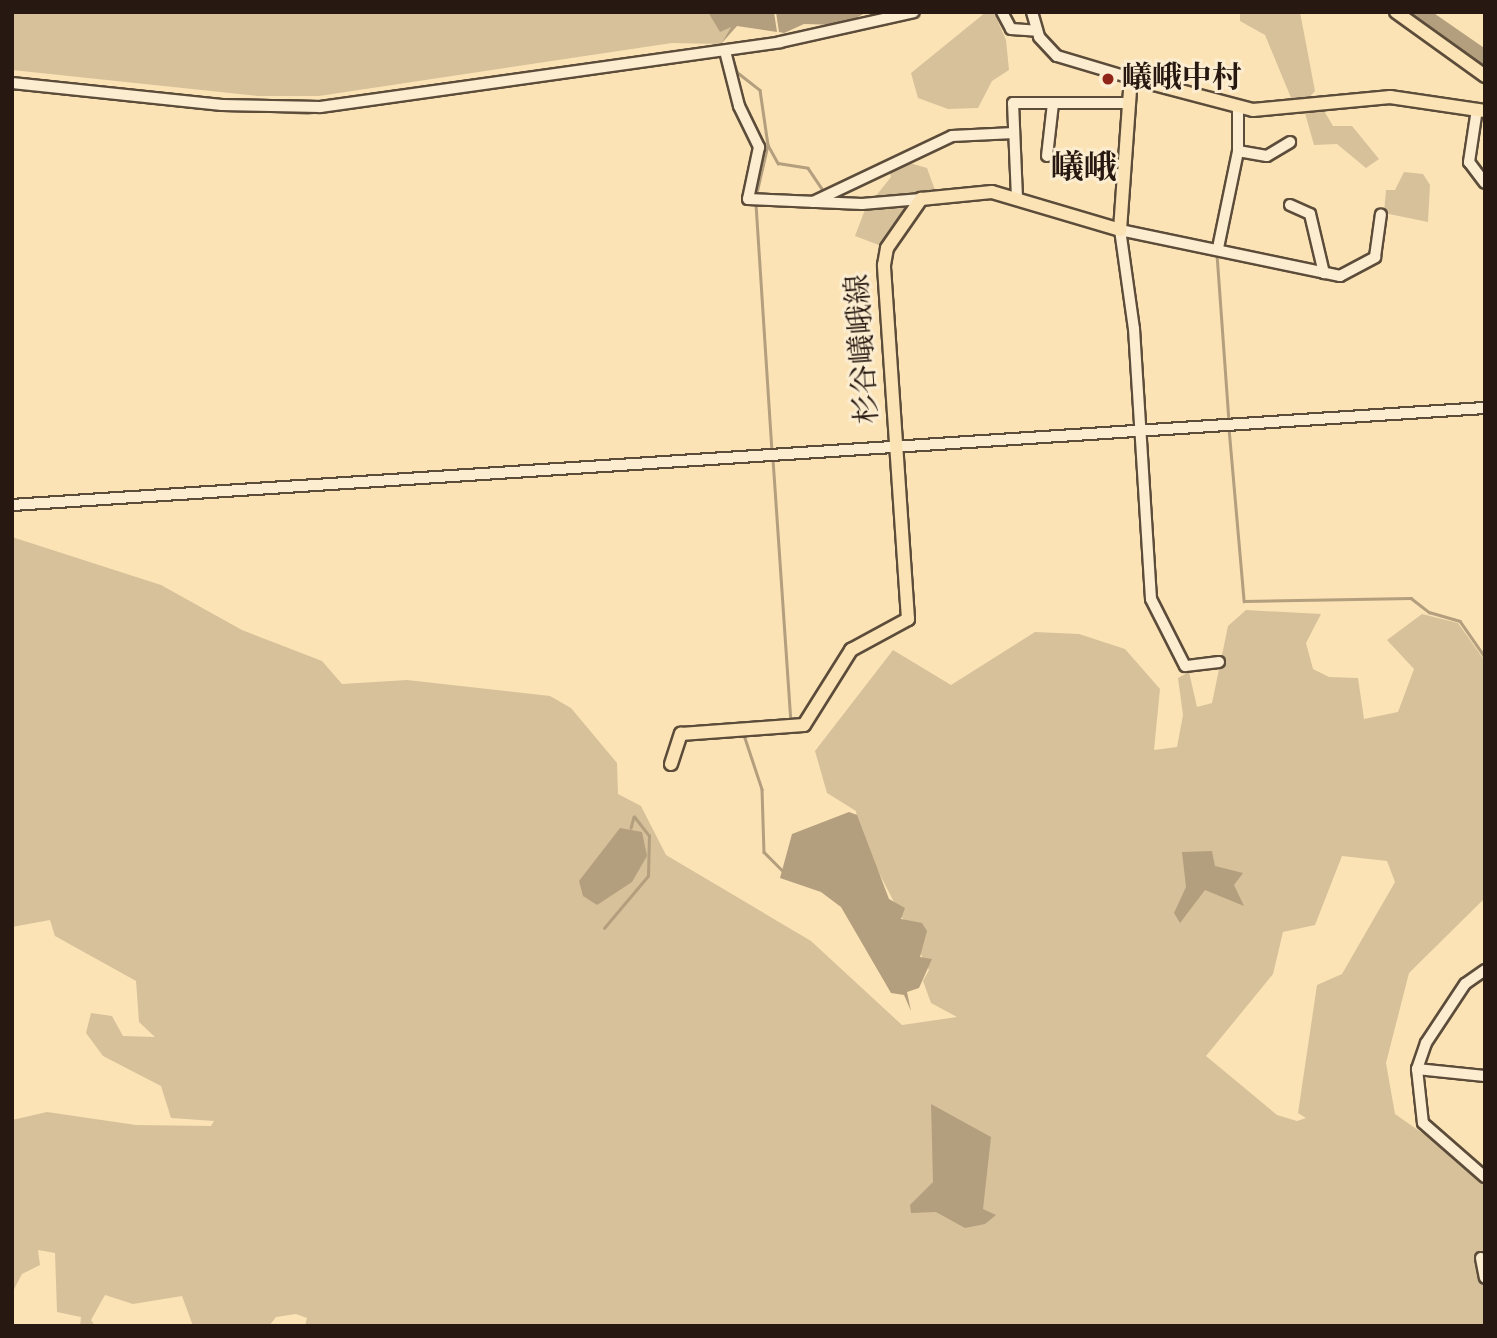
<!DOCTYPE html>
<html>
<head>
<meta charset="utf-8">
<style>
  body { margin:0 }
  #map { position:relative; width:1497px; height:1338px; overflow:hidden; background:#fbe3b6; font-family:"IM FELL DW Pica","Noto Serif JP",serif }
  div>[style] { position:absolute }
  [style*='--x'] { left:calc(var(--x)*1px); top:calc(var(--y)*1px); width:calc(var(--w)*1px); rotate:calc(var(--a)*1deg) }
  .green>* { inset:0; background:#d7c19a }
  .water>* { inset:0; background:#b39e7e }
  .stream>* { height:2.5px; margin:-1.25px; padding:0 1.25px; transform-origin:1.25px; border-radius:1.25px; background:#b39e7e }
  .river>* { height:14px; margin:-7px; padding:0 7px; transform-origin:7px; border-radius:7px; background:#b39e7e }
  .roads { filter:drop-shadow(2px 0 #5c4c3a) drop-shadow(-2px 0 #5c4c3a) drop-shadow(0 2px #5c4c3a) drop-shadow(0 -2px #5c4c3a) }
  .minor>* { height:10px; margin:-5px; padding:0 5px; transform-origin:5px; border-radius:5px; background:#fcedd0 }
  .major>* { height:12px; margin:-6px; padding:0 6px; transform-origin:6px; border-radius:6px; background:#fbe3b6 }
  .dots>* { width:19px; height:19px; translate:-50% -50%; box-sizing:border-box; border:4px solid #fcedd0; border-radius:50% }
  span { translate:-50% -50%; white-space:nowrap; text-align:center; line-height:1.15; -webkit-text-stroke:6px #fcedd0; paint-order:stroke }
  .poi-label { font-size:30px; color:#271911; font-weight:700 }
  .left { translate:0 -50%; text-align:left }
  .street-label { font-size:30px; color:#271911 }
  .quarter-label { font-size:33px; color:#271911; font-weight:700 }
  .frame { position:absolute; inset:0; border:14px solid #271911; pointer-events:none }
</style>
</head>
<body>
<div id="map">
  <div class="green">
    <div style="clip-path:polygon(12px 12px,708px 12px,722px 28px,731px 27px,721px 44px,672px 43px,319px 96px,258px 96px,12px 70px)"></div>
    <div style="clip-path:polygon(986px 12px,994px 12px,1006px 40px,1009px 70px,992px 81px,978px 108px,948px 109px,918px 98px,911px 73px)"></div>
    <div style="clip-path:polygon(1240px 12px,1300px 12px,1315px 91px,1302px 105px,1294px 105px,1265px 35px,1240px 21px)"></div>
    <div style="clip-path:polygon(1323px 109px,1333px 126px,1352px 126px,1379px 159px,1366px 168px,1337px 144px,1314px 145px,1305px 113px)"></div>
    <div style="clip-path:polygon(906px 162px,927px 168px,935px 190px,875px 197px,891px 177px,889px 169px)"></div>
    <div style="clip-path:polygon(1404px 172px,1423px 174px,1430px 185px,1428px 222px,1384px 213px,1386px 190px,1395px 190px)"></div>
    <div style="clip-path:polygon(912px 204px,884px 247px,855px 236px,866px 207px)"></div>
    <div style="clip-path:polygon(evenodd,12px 537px,161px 585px,242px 630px,322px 661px,342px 684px,407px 680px,550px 696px,571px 708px,617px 763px,618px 794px,641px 806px,666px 855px,811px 941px,902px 1025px,957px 1017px,931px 1003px,923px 981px,929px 970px,859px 834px,856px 811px,827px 793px,815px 751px,893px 650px,951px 685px,1035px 632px,1079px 634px,1125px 649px,1160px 689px,1154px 750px,1177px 747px,1183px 715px,1178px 678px,1189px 672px,1197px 707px,1212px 703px,1228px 626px,1246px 610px,1321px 614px,1306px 643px,1313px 669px,1329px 677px,1358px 678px,1364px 719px,1398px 712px,1414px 669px,1387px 640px,1422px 614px,1458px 623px,1485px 661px,1485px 898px,1409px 973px,1386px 1063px,1395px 1114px,1485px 1177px,1485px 1326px,305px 1326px,307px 1318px,296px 1314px,276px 1317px,269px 1326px,193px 1326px,182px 1296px,133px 1304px,105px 1295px,91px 1320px,95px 1326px,80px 1326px,81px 1317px,57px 1312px,55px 1253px,38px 1250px,40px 1265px,22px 1274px,12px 1293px,12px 1120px,47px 1112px,136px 1125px,211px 1126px,214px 1121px,171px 1118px,161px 1086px,103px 1056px,86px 1033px,91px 1013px,112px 1016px,123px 1036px,155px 1037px,139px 1022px,136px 981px,55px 936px,50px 920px,12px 927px,12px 537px,1342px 856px,1387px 861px,1395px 882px,1342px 974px,1317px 985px,1298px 1113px,1306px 1118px,1297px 1121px,1277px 1115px,1206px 1056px,1273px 974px,1283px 932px,1315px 925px,1342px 856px)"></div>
  </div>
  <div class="water">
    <div style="clip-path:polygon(708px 12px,774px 12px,777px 32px,737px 26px,721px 44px,731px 27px,720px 32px)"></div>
    <div style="clip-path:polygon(776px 12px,867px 12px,843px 25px,804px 24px,784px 33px,779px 32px)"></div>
    <div style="clip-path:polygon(849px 812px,857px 815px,889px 899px,905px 908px,901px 919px,922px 923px,927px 931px,920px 957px,932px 959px,919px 988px,907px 992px,911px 1011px,904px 995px,891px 993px,841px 907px,821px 892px,780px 878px,792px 834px)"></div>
    <div style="clip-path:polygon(620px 828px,642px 832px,647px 856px,632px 882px,597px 905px,583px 896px,579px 881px)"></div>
    <div style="clip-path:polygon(1212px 851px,1215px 866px,1243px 873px,1234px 885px,1244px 906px,1205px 890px,1180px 923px,1174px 913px,1186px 887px,1182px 852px)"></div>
    <div style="clip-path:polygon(931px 1104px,991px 1137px,983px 1209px,996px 1215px,985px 1224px,965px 1228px,936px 1212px,911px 1213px,910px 1205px,933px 1182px)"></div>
  </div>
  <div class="stream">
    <div style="--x:731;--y:53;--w:20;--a:72"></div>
    <div style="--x:737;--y:72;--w:29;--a:38"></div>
    <div style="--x:760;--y:90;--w:56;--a:81.7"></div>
    <div style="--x:768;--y:145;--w:53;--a:103"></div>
    <div style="--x:12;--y:90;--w:26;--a:0"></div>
    <div style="--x:124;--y:100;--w:183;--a:4.1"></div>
    <div style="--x:307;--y:113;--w:405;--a:-7.9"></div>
    <div style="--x:768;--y:145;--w:21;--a:61"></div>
    <div style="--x:778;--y:163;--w:30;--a:9"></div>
    <div style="--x:808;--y:168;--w:30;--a:56"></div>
    <div style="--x:955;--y:190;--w:35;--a:-7"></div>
    <div style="--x:858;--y:199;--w:14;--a:-4"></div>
    <div style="--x:756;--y:204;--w:249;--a:86.3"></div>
    <div style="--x:1124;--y:225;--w:91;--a:12.7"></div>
    <div style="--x:1217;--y:254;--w:168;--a:85.9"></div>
    <div style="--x:1229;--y:428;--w:174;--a:85"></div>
    <div style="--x:1244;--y:601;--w:167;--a:-1"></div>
    <div style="--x:1411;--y:598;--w:23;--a:38"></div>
    <div style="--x:1429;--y:612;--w:32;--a:16"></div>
    <div style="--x:1460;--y:621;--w:44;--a:55.2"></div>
    <div style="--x:773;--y:459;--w:263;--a:86.1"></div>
    <div style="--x:744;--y:735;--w:57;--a:71.6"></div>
    <div style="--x:762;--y:789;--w:63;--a:88.2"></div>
    <div style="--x:764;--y:852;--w:25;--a:45"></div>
    <div style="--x:604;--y:928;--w:68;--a:-49.8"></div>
    <div style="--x:648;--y:876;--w:40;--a:-88.6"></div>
    <div style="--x:649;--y:836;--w:24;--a:-128"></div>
    <div style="--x:634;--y:817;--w:11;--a:105"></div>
  </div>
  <div class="river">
    <div style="--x:1420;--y:12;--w:79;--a:34.7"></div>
  </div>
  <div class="roads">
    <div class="minor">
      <div style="--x:1002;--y:12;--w:19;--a:62"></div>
      <div style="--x:1011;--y:29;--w:26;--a:4"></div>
      <div style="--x:1032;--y:12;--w:26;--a:74"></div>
      <div style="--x:1039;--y:37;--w:26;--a:47"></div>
      <div style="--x:1057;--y:56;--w:77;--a:16.6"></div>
      <div style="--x:725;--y:51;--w:57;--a:75.7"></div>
      <div style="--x:739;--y:106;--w:46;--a:64"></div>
      <div style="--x:759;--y:147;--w:53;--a:101.9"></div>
      <div style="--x:748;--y:199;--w:114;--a:2.5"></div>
      <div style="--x:862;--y:204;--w:59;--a:-4.8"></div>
      <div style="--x:12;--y:83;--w:211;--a:6"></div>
      <div style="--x:222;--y:105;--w:98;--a:1.2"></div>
      <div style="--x:320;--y:107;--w:465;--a:-8"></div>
      <div style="--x:780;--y:42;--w:137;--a:-12.6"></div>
      <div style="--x:1477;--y:109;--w:54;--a:98.6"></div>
      <div style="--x:1469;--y:162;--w:26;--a:53"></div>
      <div style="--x:1238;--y:151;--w:29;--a:10"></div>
      <div style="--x:1267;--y:156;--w:27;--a:-31"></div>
      <div style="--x:1047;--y:156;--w:53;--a:-83.5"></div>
      <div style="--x:1017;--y:198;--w:95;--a:-92.4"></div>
      <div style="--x:1013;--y:103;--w:114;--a:0"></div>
      <div style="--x:813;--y:202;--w:154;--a:-25.4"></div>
      <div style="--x:952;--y:136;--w:62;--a:-2.8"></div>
      <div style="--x:1290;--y:205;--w:22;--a:24"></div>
      <div style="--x:1310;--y:214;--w:61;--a:76.7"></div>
      <div style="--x:1218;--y:248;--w:99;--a:-78.3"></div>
      <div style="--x:1238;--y:151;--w:45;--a:-90"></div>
      <div style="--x:12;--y:505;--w:1476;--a:-3.77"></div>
      <div style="--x:1219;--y:662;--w:34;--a:173"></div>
      <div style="--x:1185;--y:666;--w:75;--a:-116.9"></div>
      <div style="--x:1151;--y:599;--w:271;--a:-93.6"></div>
      <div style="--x:1134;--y:329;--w:100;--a:-98"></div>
      <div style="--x:1120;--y:230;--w:225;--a:11.8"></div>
      <div style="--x:1340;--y:276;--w:40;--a:-28"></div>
      <div style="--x:1375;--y:257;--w:43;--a:-82.1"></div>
      <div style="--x:1485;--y:970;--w:24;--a:145"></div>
      <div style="--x:1465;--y:984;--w:71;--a:123.5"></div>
      <div style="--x:1426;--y:1043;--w:28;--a:109"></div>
      <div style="--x:1417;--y:1069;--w:54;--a:83.7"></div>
      <div style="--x:1423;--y:1123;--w:82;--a:41.1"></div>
      <div style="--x:1417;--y:1069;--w:68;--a:5.9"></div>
      <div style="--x:1481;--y:1258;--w:20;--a:79"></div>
    </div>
    <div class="major">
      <div style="--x:1396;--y:12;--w:110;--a:35.7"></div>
      <div style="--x:671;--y:764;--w:32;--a:-72"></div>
      <div style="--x:681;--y:734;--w:123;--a:-4.2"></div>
      <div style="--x:804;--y:725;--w:89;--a:-57.9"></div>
      <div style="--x:851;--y:650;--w:65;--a:-28.5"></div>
      <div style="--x:908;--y:619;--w:355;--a:-93.9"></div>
      <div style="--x:884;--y:265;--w:17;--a:-80"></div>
      <div style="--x:887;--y:248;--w:60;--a:-55.2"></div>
      <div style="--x:921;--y:199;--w:71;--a:-5.6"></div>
      <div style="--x:992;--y:192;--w:134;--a:16.5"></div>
      <div style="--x:1120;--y:230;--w:152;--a:-85.9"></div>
      <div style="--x:1131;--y:78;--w:126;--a:14.7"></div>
      <div style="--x:1253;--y:110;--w:138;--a:-5.4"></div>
      <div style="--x:1390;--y:97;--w:96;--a:8.4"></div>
    </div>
  </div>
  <div class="dots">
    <div style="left:1108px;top:79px;background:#8f2418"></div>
  </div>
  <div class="poi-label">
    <span class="left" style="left:1122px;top:79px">嶬峨中村</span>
  </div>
  <div class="street-label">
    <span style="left:864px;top:349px;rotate:-94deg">杉谷嶬峨線</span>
  </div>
  <div class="quarter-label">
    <span style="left:1084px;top:169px">嶬峨</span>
  </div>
  <div class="frame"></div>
</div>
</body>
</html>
